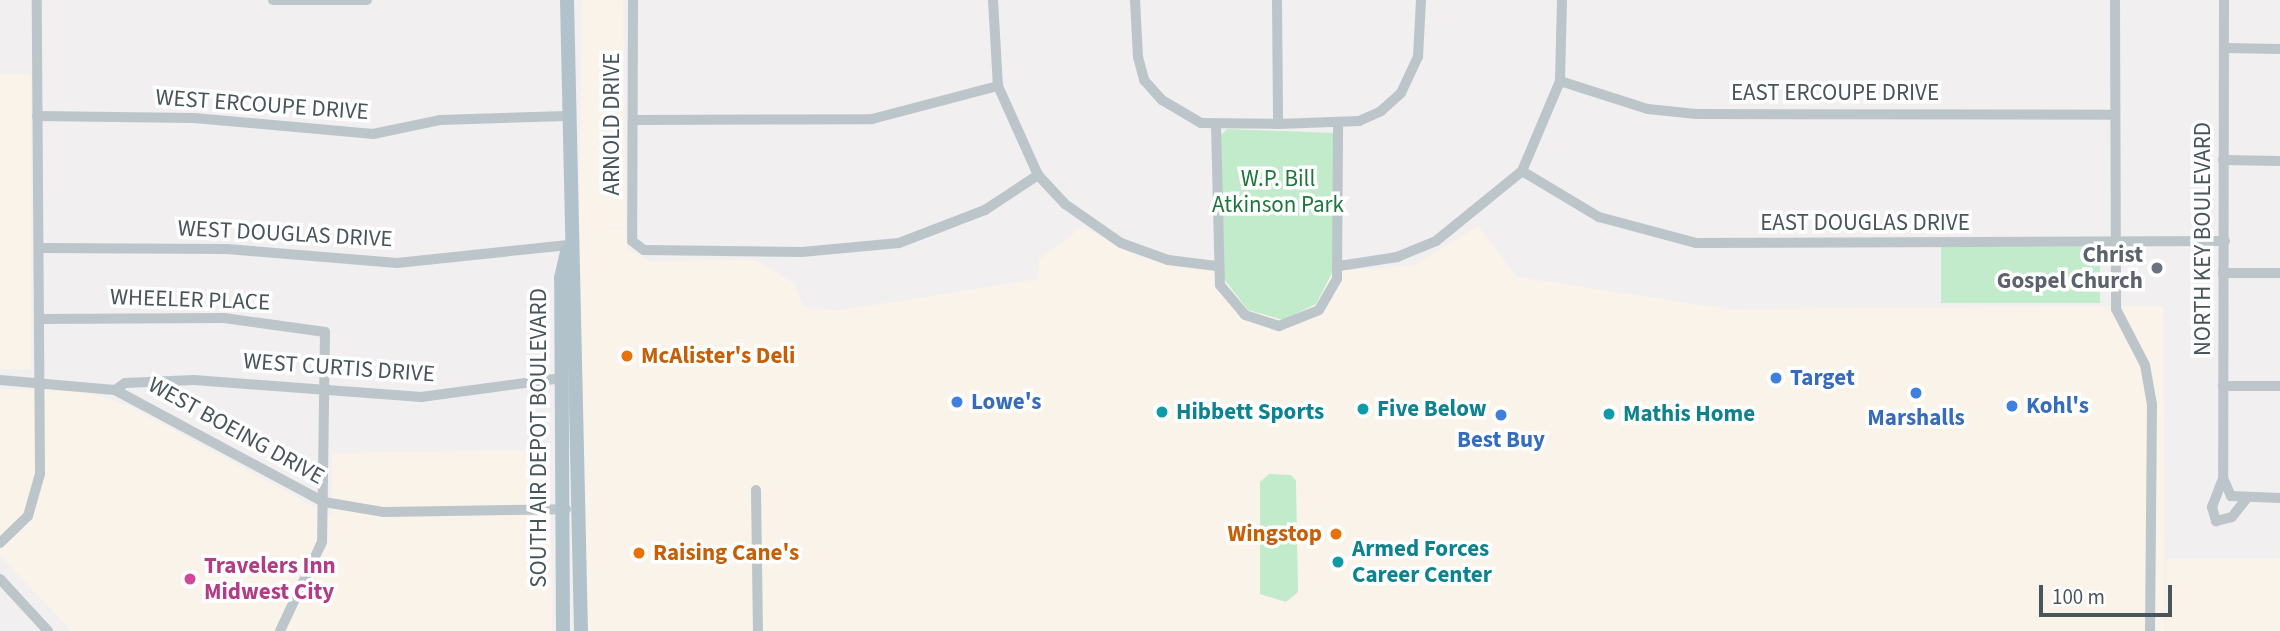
<!DOCTYPE html>
<html>
<head>
<meta charset="utf-8">
<style>
  body { margin:0 }
  #map { position:relative; width:2280px; height:631px; overflow:hidden; background:#f1efef; font-family:"Source Sans 3",sans-serif }
  div>[style] { position:absolute }
  [style*='--x'] { left:calc(var(--x)*1px); top:calc(var(--y)*1px); width:calc(var(--w)*1px); rotate:calc(var(--a)*1deg) }
  .commercial>* { inset:0; background:#faf3ea; transform-origin:0 0 }
  .green>* { inset:0; background:#c1ebca; transform-origin:0 0 }
  .minor>* { height:10px; margin:-5px; padding:0 5px; transform-origin:5px; border-radius:5px; background:#bbc5ca }
  .major>* { height:14px; margin:-7px; padding:0 7px; transform-origin:7px; border-radius:7px; background:#b1c2cb }
  .dots>* { width:19px; height:19px; translate:-50% -50%; box-sizing:border-box; border:4px solid #fff; border-radius:50% }
  span { translate:-50% -50%; white-space:nowrap; text-align:center; line-height:1.15; -webkit-text-stroke:7px #fff; paint-order:stroke }
  .street-label { font-size:23px; color:#48555b }
  .park-label { font-size:23px; color:#1f763d }
  .worship-label { font-size:23px; color:#5b616d; font-weight:700 }
  .right { translate:-100% -50%; text-align:right }
  .food-label { font-size:23px; color:#c56008; font-weight:700 }
  .left { translate:0 -50%; text-align:left }
  .shop-label { font-size:23px; color:#366cbe; font-weight:700 }
  .culture-label { font-size:23px; color:#0d838f; font-weight:700 }
  .hotel-label { font-size:23px; color:#b23c85; font-weight:700 }
  .scale { position:absolute; left:2039px; top:585px; width:133px; height:32px; box-sizing:border-box; border:4px solid #48555b; border-top:0; padding-left:9px; font-size:21px; line-height:24px; white-space:nowrap; color:#48555b; -webkit-text-stroke:5px #fff; paint-order:stroke }
</style>
</head>
<body>
<div id="map">
  <div class="commercial">
    <div style="clip-path:polygon(582px 0,623px 0,626px 227px,580px 228px,626px 228px,628px 249px,649px 261px,756px 260px,795px 284px,803px 306px,836px 311px,1038px 279px,1039px 260px,1083px 226px,1133px 255px,1223px 272px,1255px 315px,1333px 271px,1413px 266px,1478px 226px,1517px 277px,1727px 309px,2163px 306px,2165px 631px,585px 631px,579px 227px)"></div>
    <div style="left:0;top:75px;width:31px;height:294px"></div>
    <div style="clip-path:polygon(0 389px,84px 391px,128px 405px,331px 516px,332px 453px,550px 450px,552px 631px,71px 631px,0 555px)"></div>
    <div style="left:2280px;top:559px;width:72px;height:114px;rotate:90deg"></div>
  </div>
  <div class="green">
    <div style="clip-path:polygon(1227px 129px,1333px 133px,1333px 271px,1316px 304px,1283px 320px,1248px 310px,1224px 279px,1221px 135px)"></div>
    <div style="left:2100px;top:247px;width:56px;height:159px;rotate:90deg"></div>
    <div style="clip-path:polygon(1269px 474px,1291px 475px,1296px 481px,1298px 592px,1286px 602px,1260px 594px,1260px 482px)"></div>
  </div>
  <div class="minor">
    <div style="--x:273;--y:0;--w:94;--a:0"></div>
    <div style="--x:633;--y:0;--w:241;--a:90.2"></div>
    <div style="--x:632;--y:241;--w:15;--a:37"></div>
    <div style="--x:644;--y:250;--w:158;--a:0.7"></div>
    <div style="--x:802;--y:252;--w:97;--a:-5.3"></div>
    <div style="--x:899;--y:243;--w:92;--a:-21"></div>
    <div style="--x:985;--y:210;--w:64;--a:-33.4"></div>
    <div style="--x:993;--y:0;--w:86;--a:86.7"></div>
    <div style="--x:998;--y:86;--w:98;--a:65.8"></div>
    <div style="--x:1038;--y:175;--w:40;--a:47"></div>
    <div style="--x:1065;--y:204;--w:68;--a:34.9"></div>
    <div style="--x:1121;--y:243;--w:50;--a:19.9"></div>
    <div style="--x:1168;--y:260;--w:49;--a:7"></div>
    <div style="--x:1135;--y:0;--w:57;--a:87"></div>
    <div style="--x:1138;--y:57;--w:24;--a:75"></div>
    <div style="--x:1144;--y:80;--w:27;--a:48"></div>
    <div style="--x:1162;--y:100;--w:45;--a:30.5"></div>
    <div style="--x:1201;--y:123;--w:77;--a:0.7"></div>
    <div style="--x:1278;--y:124;--w:81;--a:-2.1"></div>
    <div style="--x:1359;--y:121;--w:24;--a:-24"></div>
    <div style="--x:1381;--y:111;--w:27;--a:-42"></div>
    <div style="--x:1401;--y:93;--w:40;--a:-65"></div>
    <div style="--x:1418;--y:57;--w:57;--a:-87"></div>
    <div style="--x:1277;--y:0;--w:124;--a:89.5"></div>
    <div style="--x:2115;--y:0;--w:309;--a:89.8"></div>
    <div style="--x:2116;--y:309;--w:63;--a:62.6"></div>
    <div style="--x:2145;--y:365;--w:40;--a:80"></div>
    <div style="--x:2152;--y:404;--w:227;--a:90.5"></div>
    <div style="--x:2224;--y:0;--w:478;--a:90.1"></div>
    <div style="--x:2223;--y:478;--w:20;--a:66"></div>
    <div style="--x:2231;--y:496;--w:49;--a:2.3"></div>
    <div style="--x:2225;--y:48;--w:55;--a:1"></div>
    <div style="--x:1560;--y:81;--w:92;--a:17.7"></div>
    <div style="--x:1648;--y:109;--w:48;--a:5.9"></div>
    <div style="--x:1696;--y:114;--w:419;--a:0.1"></div>
    <div style="--x:37;--y:116;--w:157;--a:0.7"></div>
    <div style="--x:194;--y:118;--w:180;--a:5.1"></div>
    <div style="--x:373;--y:134;--w:68;--a:-11.8"></div>
    <div style="--x:440;--y:120;--w:127;--a:-1.8"></div>
    <div style="--x:634;--y:120;--w:238;--a:-0.2"></div>
    <div style="--x:872;--y:119;--w:130;--a:-14.7"></div>
    <div style="--x:1216;--y:124;--w:161;--a:88.6"></div>
    <div style="--x:1220;--y:285;--w:39;--a:50"></div>
    <div style="--x:1245;--y:315;--w:36;--a:18"></div>
    <div style="--x:1279;--y:326;--w:43;--a:-21.8"></div>
    <div style="--x:1319;--y:310;--w:36;--a:-60"></div>
    <div style="--x:1337;--y:279;--w:155;--a:-89.6"></div>
    <div style="--x:2223;--y:160;--w:57;--a:1"></div>
    <div style="--x:1522;--y:171;--w:90;--a:30.9"></div>
    <div style="--x:1599;--y:217;--w:100;--a:15"></div>
    <div style="--x:1696;--y:243;--w:529;--a:-0.22"></div>
    <div style="--x:39;--y:248;--w:188;--a:0.3"></div>
    <div style="--x:227;--y:249;--w:171;--a:4.7"></div>
    <div style="--x:397;--y:263;--w:172;--a:-6"></div>
    <div style="--x:1339;--y:266;--w:59;--a:-8.8"></div>
    <div style="--x:1397;--y:257;--w:42;--a:-22.3"></div>
    <div style="--x:1436;--y:241;--w:111;--a:-39.1"></div>
    <div style="--x:1522;--y:171;--w:98;--a:-67.1"></div>
    <div style="--x:1560;--y:81;--w:81;--a:-88.6"></div>
    <div style="--x:2223;--y:273;--w:57;--a:0"></div>
    <div style="--x:39;--y:319;--w:185;--a:-0.3"></div>
    <div style="--x:224;--y:318;--w:102;--a:7.9"></div>
    <div style="--x:325;--y:332;--w:210;--a:90.8"></div>
    <div style="--x:322;--y:542;--w:98;--a:115.3"></div>
    <div style="--x:0;--y:380;--w:115;--a:5"></div>
    <div style="--x:115;--y:390;--w:237;--a:28.2"></div>
    <div style="--x:324;--y:502;--w:61;--a:9.5"></div>
    <div style="--x:384;--y:512;--w:182;--a:-0.9"></div>
    <div style="--x:2223;--y:386;--w:57;--a:0"></div>
    <div style="--x:115;--y:390;--w:12;--a:-35"></div>
    <div style="--x:125;--y:383;--w:69;--a:-2.5"></div>
    <div style="--x:194;--y:380;--w:228;--a:4.3"></div>
    <div style="--x:421;--y:397;--w:142;--a:-7.7"></div>
    <div style="--x:2222;--y:481;--w:28;--a:111"></div>
    <div style="--x:2212;--y:507;--w:15;--a:74"></div>
    <div style="--x:2216;--y:521;--w:16;--a:-14"></div>
    <div style="--x:2232;--y:517;--w:24;--a:-52"></div>
    <div style="--x:756;--y:490;--w:141;--a:89.2"></div>
    <div style="--x:0;--y:543;--w:39;--a:-44"></div>
    <div style="--x:28;--y:516;--w:44;--a:-74.1"></div>
    <div style="--x:40;--y:474;--w:474;--a:-90.4"></div>
    <div style="--x:0;--y:579;--w:71;--a:47.3"></div>
  </div>
  <div class="major">
    <div style="--x:567;--y:0;--w:631;--a:88.73"></div>
    <div style="--x:563;--y:631;--w:353;--a:-90.3"></div>
    <div style="--x:561;--y:278;--w:27;--a:-77"></div>
  </div>
  <div class="dots">
    <div style="left:2157px;top:268px;background:#6b7280"></div>
    <div style="left:627px;top:356px;background:#e8710a"></div>
    <div style="left:1776px;top:378px;background:#3f7fe0"></div>
    <div style="left:1916px;top:393px;background:#3f7fe0"></div>
    <div style="left:957px;top:402px;background:#3f7fe0"></div>
    <div style="left:2012px;top:406px;background:#3f7fe0"></div>
    <div style="left:1363px;top:409px;background:#0f9aa8"></div>
    <div style="left:1162px;top:412px;background:#0f9aa8"></div>
    <div style="left:1609px;top:414px;background:#0f9aa8"></div>
    <div style="left:1501px;top:415px;background:#3f7fe0"></div>
    <div style="left:1336px;top:534px;background:#e8710a"></div>
    <div style="left:639px;top:553px;background:#e8710a"></div>
    <div style="left:1338px;top:562px;background:#0f9aa8"></div>
    <div style="left:190px;top:579px;background:#d1479c"></div>
  </div>
  <div class="street-label">
    <span style="left:1835px;top:93px">EAST ERCOUPE DRIVE</span>
    <span style="left:262px;top:105px;rotate:4deg">WEST ERCOUPE DRIVE</span>
    <span style="left:612px;top:124px;rotate:-90deg">ARNOLD DRIVE</span>
    <span style="left:1865px;top:223px">EAST DOUGLAS DRIVE</span>
    <span style="left:285px;top:234px;rotate:3deg">WEST DOUGLAS DRIVE</span>
    <span style="left:2203px;top:239px;rotate:-90deg">NORTH KEY BOULEVARD</span>
    <span style="left:190px;top:300px;rotate:2deg">WHEELER PLACE</span>
    <span style="left:339px;top:368px;rotate:4deg">WEST CURTIS DRIVE</span>
    <span style="left:236px;top:431px;rotate:29deg">WEST BOEING DRIVE</span>
    <span style="left:539px;top:438px;rotate:-90deg">SOUTH AIR DEPOT BOULEVARD</span>
  </div>
  <div class="park-label">
    <span style="left:1278px;top:192px">W.P. Bill<br>Atkinson Park</span>
  </div>
  <div class="worship-label">
    <span class="right" style="left:2143px;top:268px">Christ<br>Gospel Church</span>
  </div>
  <div class="food-label">
    <span class="left" style="left:641px;top:356px">McAlister's Deli</span>
    <span class="right" style="left:1322px;top:534px">Wingstop</span>
    <span class="left" style="left:653px;top:553px">Raising Cane's</span>
  </div>
  <div class="shop-label">
    <span class="left" style="left:1790px;top:378px">Target</span>
    <span class="left" style="left:971px;top:402px">Lowe's</span>
    <span class="left" style="left:2026px;top:406px">Kohl's</span>
    <span style="left:1916px;top:418px">Marshalls</span>
    <span style="left:1501px;top:440px">Best Buy</span>
  </div>
  <div class="culture-label">
    <span class="left" style="left:1377px;top:409px">Five Below</span>
    <span class="left" style="left:1176px;top:412px">Hibbett Sports</span>
    <span class="left" style="left:1623px;top:414px">Mathis Home</span>
    <span class="left" style="left:1352px;top:562px">Armed Forces<br>Career Center</span>
  </div>
  <div class="hotel-label">
    <span class="left" style="left:204px;top:579px">Travelers Inn<br>Midwest City</span>
  </div>
  <div class="scale">100 m</div>
</div>
</body>
</html>
